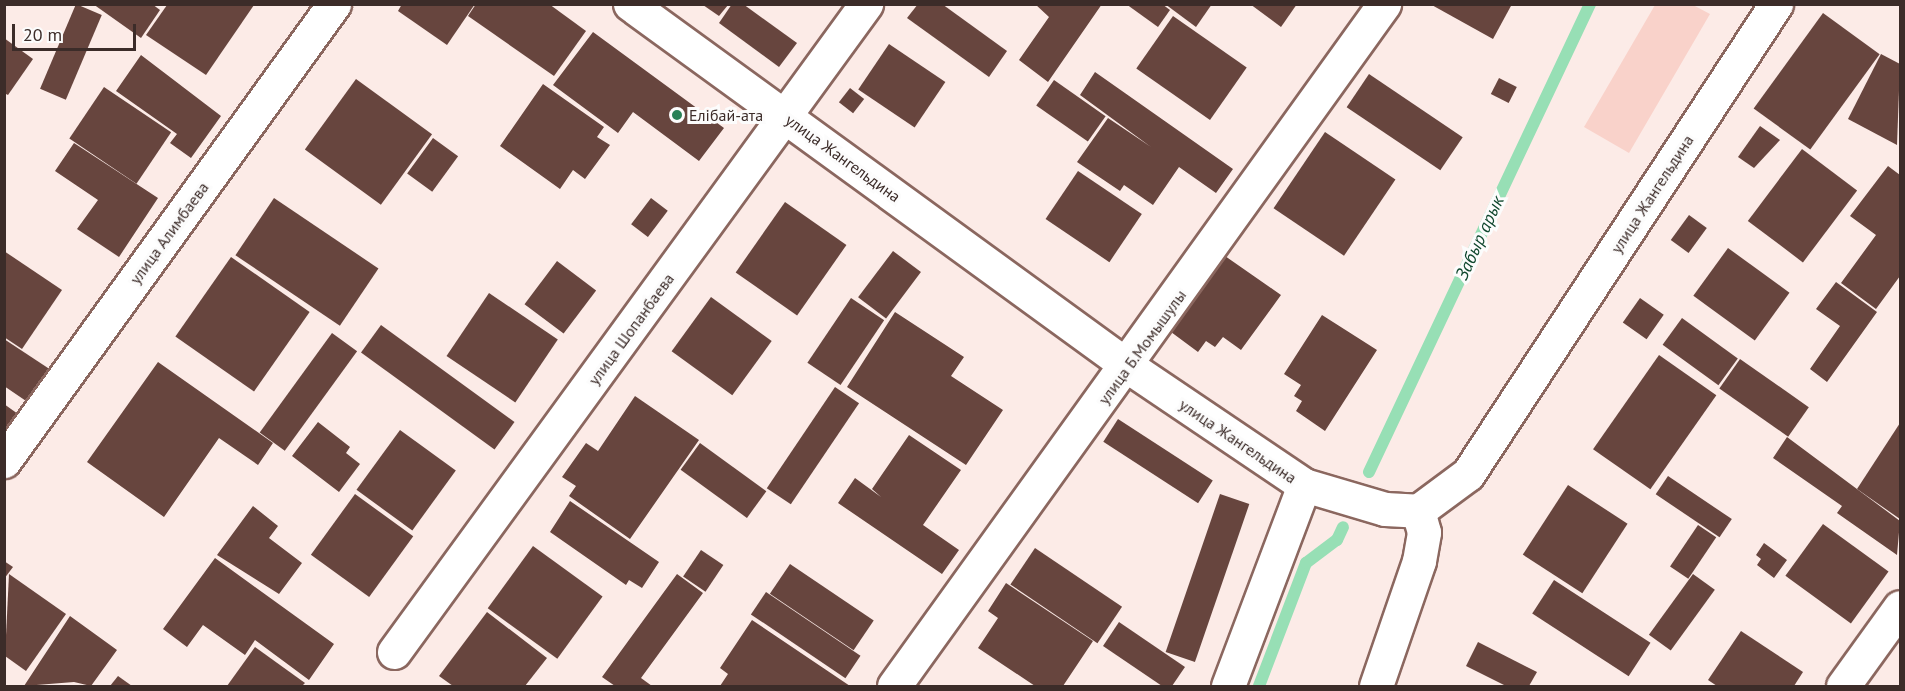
<!DOCTYPE html>
<html>
<head>
<meta charset="utf-8">
<style>
  body { margin:0 }
  #map { position:relative; width:1905px; height:691px; overflow:hidden; background:#fcebe7; font-family:"PT Sans",sans-serif }
  div>[style] { position:absolute }
  [style*='--x'] { left:calc(var(--x)*1px); top:calc(var(--y)*1px); width:calc(var(--w)*1px); rotate:calc(var(--a)*1deg) }
  .green>* { inset:0; background:#f9d2ca }
  .stream>* { height:12px; margin:-6px; padding:0 6px; transform-origin:6px; border-radius:6px; background:#97dfb5 }
  .building>* { inset:0; background:#67453e; transform-origin:0 0 }
  .roads { filter:drop-shadow(2px 0 #8b675f) drop-shadow(-2px 0 #8b675f) drop-shadow(0 2px #8b675f) drop-shadow(0 -2px #8b675f) }
  .minor>* { height:33px; margin:-16.5px; padding:0 16.5px; transform-origin:16.5px; border-radius:16.5px; background:#fff }
  .dots>* { width:16px; height:16px; translate:-50% -50%; box-sizing:border-box; border:3px solid #fcfcfc; border-radius:50% }
  span { translate:-50% -50%; white-space:nowrap; text-align:center; line-height:1.15; -webkit-text-stroke:6px #fcfcfc; paint-order:stroke }
  .poi-label { font-size:16px; color:#3c2c29 }
  .left { translate:0 -50%; text-align:left }
  .street-label { font-size:16px; color:#3c2c29 }
  .water-label { font-size:18px; color:#10482e; font-style:italic }
  .frame { position:absolute; inset:0; border:6px solid #3c2c29; pointer-events:none }
  .scale { position:absolute; left:12px; top:24px; width:124px; height:27px; box-sizing:border-box; border:3px solid #3c2c29; border-top:0; padding-left:8px; font-size:18px; line-height:21px; white-space:nowrap; color:#3c2c29; -webkit-text-stroke:4px #fcfcfc; paint-order:stroke }
</style>
</head>
<body>
<div id="map">
  <div class="green">
    <div style="clip-path:polygon(1655px 5px,1693px 5px,1710px 14px,1629px 153px,1584px 127px)"></div>
  </div>
  <div class="stream">
    <div style="--x:1369;--y:472;--w:518;--a:-64.72"></div>
    <div style="--x:1259;--y:686;--w:132;--a:-69.1"></div>
    <div style="--x:1306;--y:563;--w:39;--a:-37"></div>
    <div style="--x:1337;--y:540;--w:14;--a:-65"></div>
  </div>
  <div class="building">
    <div style="left:76px;top:4px;width:28px;height:92px;rotate:23deg"></div>
    <div style="clip-path:polygon(93px 4px,152px 4px,160px 10px,141px 38px)"></div>
    <div style="clip-path:polygon(402px 4px,475px 4px,447px 45px,398px 11px)"></div>
    <div style="clip-path:polygon(476px 4px,549px 4px,586px 31px,554px 76px,468px 16px)"></div>
    <div style="clip-path:polygon(732px 4px,743px 4px,797px 43px,779px 67px,719px 23px)"></div>
    <div style="clip-path:polygon(918px 4px,942px 4px,1007px 51px,989px 77px,907px 18px)"></div>
    <div style="clip-path:polygon(1035px 4px,1102px 4px,1048px 82px,1019px 60px,1049px 17px)"></div>
    <div style="clip-path:polygon(1126px 4px,1162px 4px,1170px 10px,1158px 27px)"></div>
    <div style="clip-path:polygon(1165px 4px,1212px 4px,1196px 27px)"></div>
    <div style="clip-path:polygon(1250px 4px,1297px 4px,1281px 27px)"></div>
    <div style="clip-path:polygon(1430px 4px,1512px 4px,1493px 39px)"></div>
    <div style="clip-path:polygon(167px 5px,254px 5px,206px 75px,146px 35px)"></div>
    <div style="clip-path:polygon(703px 5px,728px 5px,719px 16px)"></div>
    <div style="left:1823px;top:13px;width:70px;height:118px;rotate:36deg"></div>
    <div style="left:1173px;top:16px;width:90px;height:64px;rotate:35deg"></div>
    <div style="clip-path:polygon(593px 32px,724px 128px,699px 161px,633px 112px,618px 133px,553px 85px)"></div>
    <div style="clip-path:polygon(4px 38px,33px 59px,8px 95px,4px 93px)"></div>
    <div style="left:889px;top:44px;width:68px;height:55px;rotate:34deg"></div>
    <div style="clip-path:polygon(1881px 54px,1900px 64px,1897px 145px,1848px 119px)"></div>
    <div style="clip-path:polygon(141px 55px,221px 116px,191px 158px,170px 143px,177px 134px,116px 91px)"></div>
    <div style="clip-path:polygon(1095px 72px,1233px 169px,1216px 193px,1179px 167px,1153px 205px,1124px 185px,1120px 191px,1077px 162px,1108px 118px,1151px 147px,1080px 95px)"></div>
    <div style="left:1369px;top:74px;width:113px;height:40px;rotate:34deg"></div>
    <div style="left:1499px;top:78px;width:20px;height:18px;rotate:27deg"></div>
    <div style="left:356px;top:79px;width:94px;height:87px;rotate:36deg"></div>
    <div style="left:1054px;top:80px;width:63px;height:31px;rotate:35deg"></div>
    <div style="clip-path:polygon(543px 84px,604px 127px,597px 137px,610px 145px,585px 179px,573px 170px,560px 189px,500px 146px)"></div>
    <div style="left:104px;top:87px;width:81px;height:62px;rotate:34deg"></div>
    <div style="left:850px;top:88px;width:18px;height:18px;rotate:38deg"></div>
    <div style="clip-path:polygon(1760px 126px,1780px 140px,1754px 168px,1738px 157px)"></div>
    <div style="left:1325px;top:132px;width:85px;height:92px;rotate:34deg"></div>
    <div style="left:433px;top:138px;width:31px;height:44px;rotate:36deg"></div>
    <div style="clip-path:polygon(74px 143px,158px 198px,119px 257px,77px 229px,98px 200px,55px 171px)"></div>
    <div style="left:1802px;top:149px;width:69px;height:90px;rotate:37deg"></div>
    <div style="clip-path:polygon(1888px 166px,1900px 175px,1900px 276px,1876px 309px,1841px 283px,1876px 235px,1850px 216px)"></div>
    <div style="left:1078px;top:171px;width:77px;height:58px;rotate:34deg"></div>
    <div style="left:274px;top:198px;width:126px;height:69px;rotate:34deg"></div>
    <div style="left:651px;top:198px;width:21px;height:33px;rotate:37deg"></div>
    <div style="left:785px;top:202px;width:75px;height:86px;rotate:35deg"></div>
    <div style="left:1689px;top:215px;width:22px;height:31px;rotate:36deg"></div>
    <div style="left:1728px;top:248px;width:76px;height:59px;rotate:36deg"></div>
    <div style="clip-path:polygon(4px 251px,62px 290px,22px 349px,4px 337px)"></div>
    <div style="left:893px;top:251px;width:35px;height:58px;rotate:37deg"></div>
    <div style="clip-path:polygon(1225px 256px,1281px 295px,1241px 350px,1223px 337px,1215px 347px,1206px 341px,1198px 352px,1171px 332px)"></div>
    <div style="left:231px;top:257px;width:96px;height:97px;rotate:35deg"></div>
    <div style="left:557px;top:261px;width:49px;height:54px;rotate:37deg"></div>
    <div style="clip-path:polygon(1836px 282px,1877px 312px,1827px 382px,1810px 369px,1840px 326px,1816px 309px)"></div>
    <div style="left:489px;top:293px;width:83px;height:76px;rotate:34deg"></div>
    <div style="left:711px;top:297px;width:75px;height:67px;rotate:36deg"></div>
    <div style="left:851px;top:298px;width:40px;height:78px;rotate:34deg"></div>
    <div style="left:1640px;top:298px;width:29px;height:30px;rotate:35deg"></div>
    <div style="clip-path:polygon(895px 312px,964px 357px,951px 376px,1003px 410px,966px 465px,847px 387px)"></div>
    <div style="clip-path:polygon(1322px 315px,1377px 350px,1325px 431px,1296px 411px,1302px 401px,1294px 396px,1301px 385px,1284px 374px)"></div>
    <div style="left:1682px;top:318px;width:69px;height:33px;rotate:36deg"></div>
    <div style="left:381px;top:325px;width:165px;height:34px;rotate:36deg"></div>
    <div style="left:332px;top:333px;width:31px;height:123px;rotate:36deg"></div>
    <div style="clip-path:polygon(4px 339px,51px 370px,29px 403px,4px 386px)"></div>
    <div style="left:1659px;top:355px;width:70px;height:115px;rotate:35deg"></div>
    <div style="left:1740px;top:359px;width:84px;height:36px;rotate:35deg"></div>
    <div style="clip-path:polygon(158px 362px,273px 443px,258px 465px,219px 438px,164px 517px,87px 462px)"></div>
    <div style="left:835px;top:387px;width:29px;height:122px;rotate:34deg"></div>
    <div style="clip-path:polygon(635px 396px,699px 440px,630px 539px,569px 496px,576px 486px,562px 477px,586px 443px,598px 451px)"></div>
    <div style="clip-path:polygon(4px 404px,18px 414px,4px 432px)"></div>
    <div style="left:1118px;top:419px;width:113px;height:27px;rotate:33deg"></div>
    <div style="clip-path:polygon(318px 422px,350px 447px,346px 453px,360px 464px,339px 492px,292px 456px)"></div>
    <div style="clip-path:polygon(1900px 423px,1900px 519px,1857px 489px)"></div>
    <div style="left:400px;top:430px;width:69px;height:74px;rotate:36deg"></div>
    <div style="clip-path:polygon(909px 435px,961px 470px,923px 525px,959px 550px,942px 574px,838px 503px,855px 478px,881px 497px,872px 489px)"></div>
    <div style="clip-path:polygon(1787px 437px,1900px 521px,1897px 555px,1837px 513px,1842px 506px,1773px 458px)"></div>
    <div style="left:700px;top:443px;width:82px;height:33px;rotate:36deg"></div>
    <div style="left:1668px;top:476px;width:77px;height:22px;rotate:34deg"></div>
    <div style="left:1568px;top:485px;width:71px;height:83px;rotate:33deg"></div>
    <div style="left:355px;top:494px;width:72px;height:75px;rotate:36deg"></div>
    <div style="left:1220px;top:494px;width:31px;height:167px;rotate:19deg"></div>
    <div style="clip-path:polygon(570px 501px,659px 562px,642px 588px,629px 580px,626px 585px,550px 532px)"></div>
    <div style="clip-path:polygon(253px 506px,278px 526px,269px 538px,302px 563px,279px 594px,217px 555px)"></div>
    <div style="left:1823px;top:524px;width:81px;height:64px;rotate:36deg"></div>
    <div style="left:1698px;top:525px;width:22px;height:50px;rotate:34deg"></div>
    <div style="clip-path:polygon(1764px 543px,1787px 560px,1774px 578px,1757px 565px,1761px 559px,1756px 555px)"></div>
    <div style="left:533px;top:546px;width:86px;height:77px;rotate:36deg"></div>
    <div style="left:1035px;top:548px;width:105px;height:44px;rotate:34deg"></div>
    <div style="left:701px;top:550px;width:27px;height:32px;rotate:34deg"></div>
    <div style="clip-path:polygon(215px 558px,334px 644px,309px 680px,255px 640px,245px 655px,203px 625px,187px 647px,163px 629px)"></div>
    <div style="clip-path:polygon(4px 561px,13px 567px,4px 579px)"></div>
    <div style="left:790px;top:564px;width:101px;height:36px;rotate:34deg"></div>
    <div style="clip-path:polygon(9px 574px,66px 614px,26px 671px,5px 656px)"></div>
    <div style="clip-path:polygon(677px 574px,703px 593px,641px 678px,652px 686px,615px 686px,602px 677px)"></div>
    <div style="left:1693px;top:574px;width:27px;height:75px;rotate:36deg"></div>
    <div style="left:1554px;top:580px;width:115px;height:40px;rotate:33deg"></div>
    <div style="clip-path:polygon(1006px 583px,1093px 641px,1063px 686px,1035px 686px,978px 648px,998px 618px,988px 611px)"></div>
    <div style="left:766px;top:592px;width:114px;height:27px;rotate:34deg"></div>
    <div style="clip-path:polygon(487px 612px,547px 658px,525px 686px,453px 686px,439px 676px)"></div>
    <div style="clip-path:polygon(70px 616px,117px 650px,91px 686px,74px 682px,24px 686px)"></div>
    <div style="clip-path:polygon(752px 620px,850px 686px,720px 686px,728px 674px,720px 668px)"></div>
    <div style="clip-path:polygon(1119px 622px,1185px 667px,1172px 686px,1162px 686px,1103px 646px)"></div>
    <div style="clip-path:polygon(1741px 631px,1803px 672px,1794px 686px,1717px 686px,1708px 680px)"></div>
    <div style="clip-path:polygon(1478px 642px,1537px 672px,1529px 686px,1506px 686px,1466px 666px)"></div>
    <div style="clip-path:polygon(255px 647px,305px 683px,302px 686px,227px 686px)"></div>
    <div style="clip-path:polygon(118px 676px,132px 686px,110px 686px)"></div>
  </div>
  <div class="roads">
    <div class="minor">
      <div style="--x:630;--y:4;--w:617;--a:36.03"></div>
      <div style="--x:1129;--y:367;--w:211;--a:34"></div>
      <div style="--x:1304;--y:485;--w:84;--a:16.5"></div>
      <div style="--x:1385;--y:509;--w:33;--a:3"></div>
      <div style="--x:1418;--y:511;--w:62;--a:-36.5"></div>
      <div style="--x:1468;--y:474;--w:562;--a:-56.76"></div>
      <div style="--x:4;--y:461;--w:564;--a:-54.17"></div>
      <div style="--x:394;--y:652;--w:802;--a:-53.93"></div>
      <div style="--x:894;--y:686;--w:840;--a:-54.3"></div>
      <div style="--x:1228;--y:686;--w:215;--a:-69.3"></div>
      <div style="--x:1376;--y:686;--w:132;--a:-71"></div>
      <div style="--x:1419;--y:561;--w:29;--a:-80"></div>
      <div style="--x:1424;--y:532;--w:22;--a:-106"></div>
      <div style="--x:1843;--y:686;--w:97;--a:-54.2"></div>
    </div>
  </div>
  <div class="dots">
    <div style="left:677px;top:115px;background:#288156"></div>
  </div>
  <div class="poi-label">
    <span class="left" style="left:689px;top:115px">Елібай-ата</span>
  </div>
  <div class="street-label">
    <span style="left:843px;top:158px;rotate:36deg">улица Жангельдина</span>
    <span style="left:1652px;top:194px;rotate:-57deg">улица Жангельдина</span>
    <span style="left:169px;top:233px;rotate:-54deg">улица Алимбаева</span>
    <span style="left:631px;top:329px;rotate:-54deg">улица Шопанбаева</span>
    <span style="left:1142px;top:347px;rotate:-54deg">улица Б.Момышулы</span>
    <span style="left:1238px;top:441px;rotate:34deg">улица Жангельдина</span>
  </div>
  <div class="water-label">
    <span style="left:1480px;top:238px;rotate:-65deg">Забыр арык</span>
  </div>
  <div class="frame"></div>
  <div class="scale">20 m</div>
</div>
</body>
</html>
